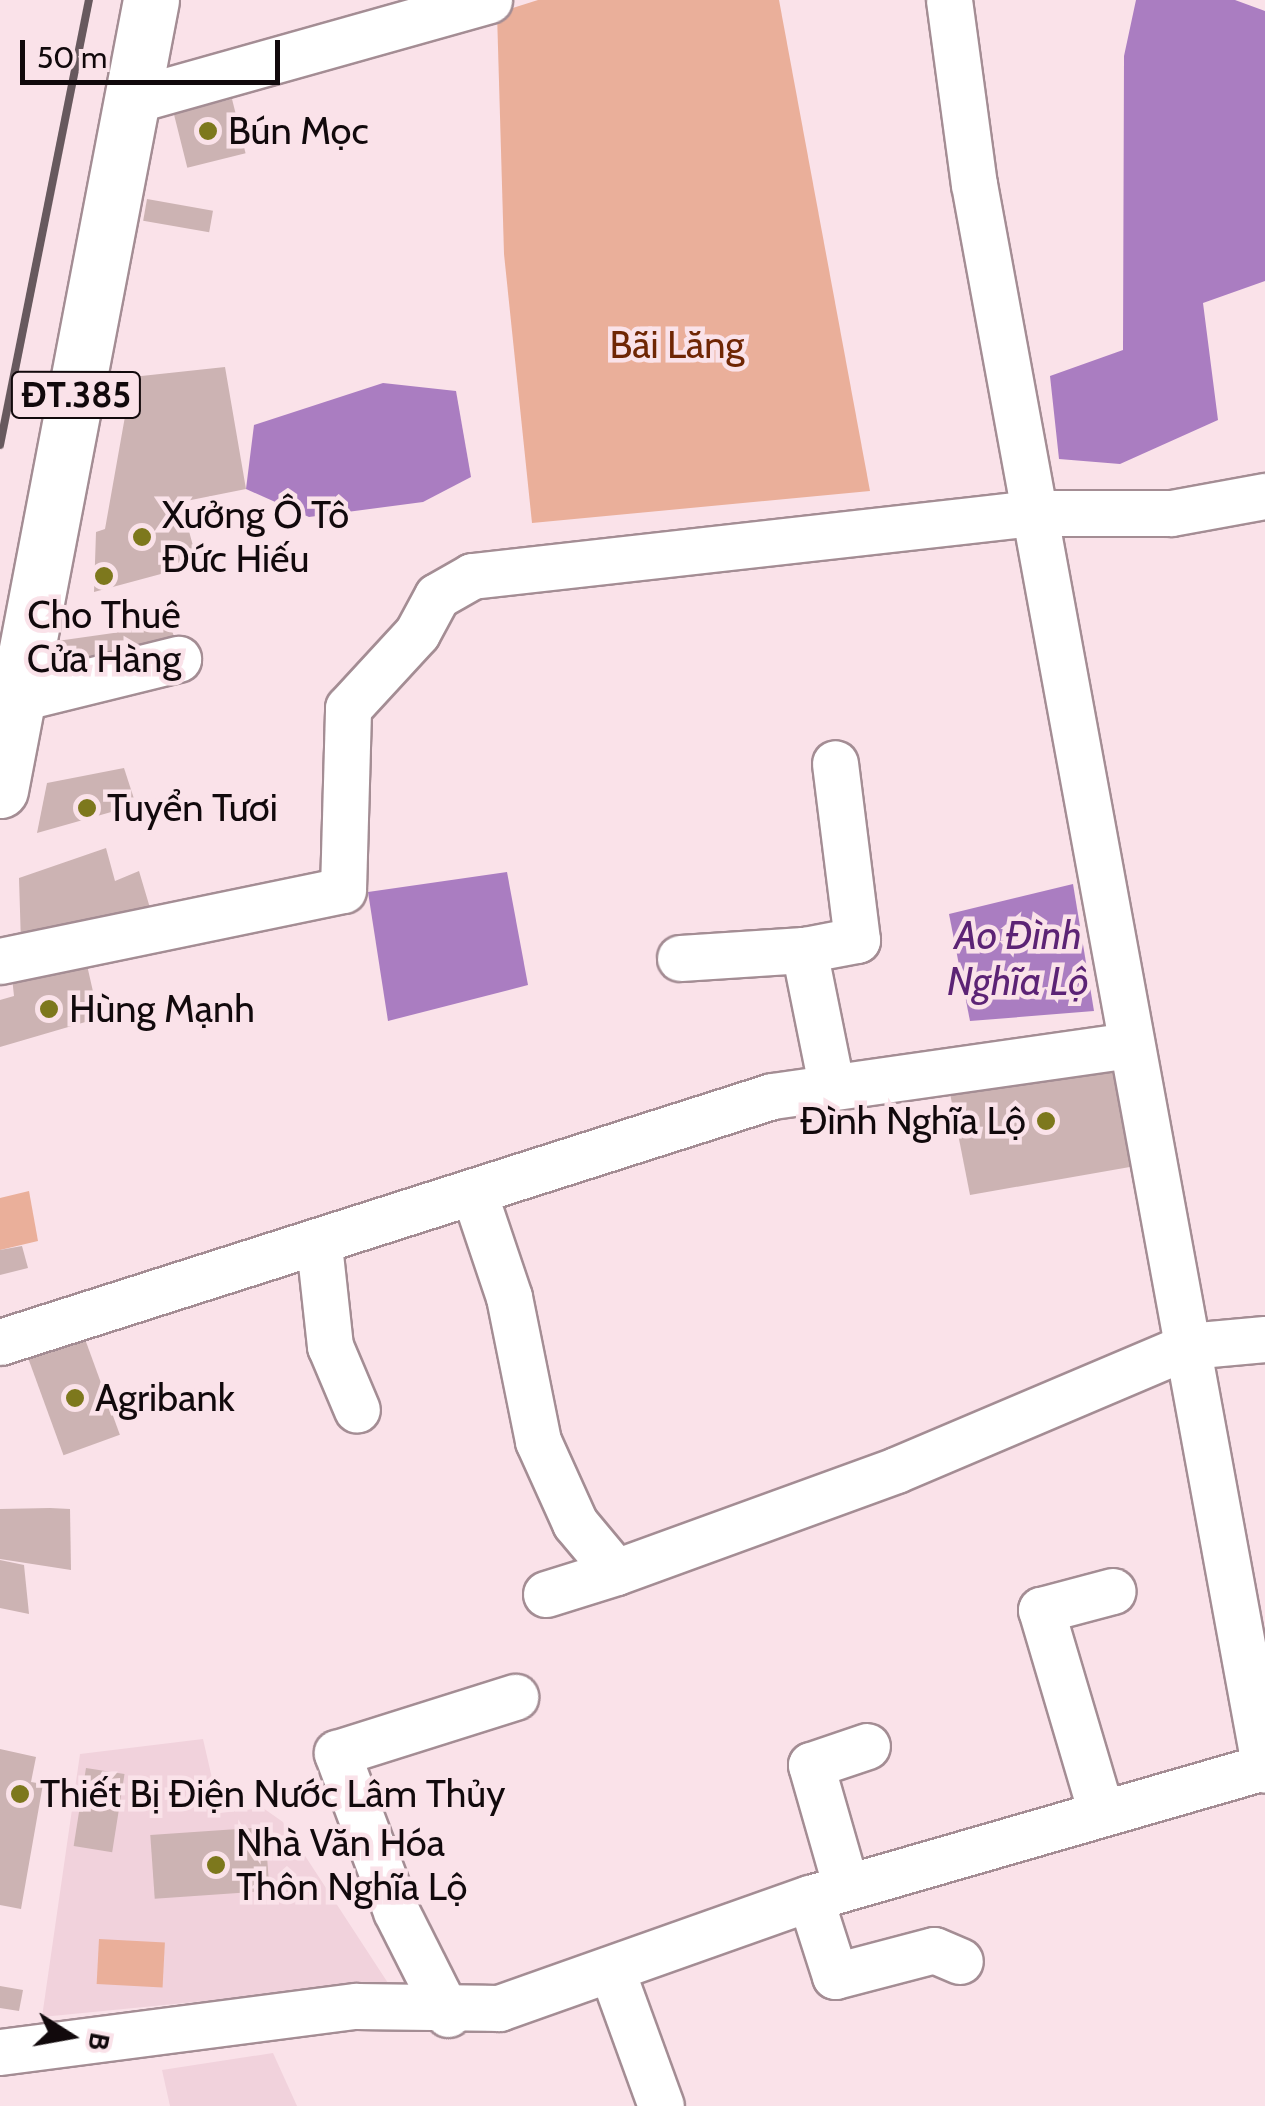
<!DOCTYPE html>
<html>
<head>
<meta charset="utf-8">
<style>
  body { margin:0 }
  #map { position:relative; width:1265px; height:2106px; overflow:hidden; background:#fae2e9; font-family:Cabin,sans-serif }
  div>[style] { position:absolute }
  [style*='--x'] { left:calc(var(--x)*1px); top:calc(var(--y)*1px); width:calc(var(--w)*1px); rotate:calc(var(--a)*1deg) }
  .built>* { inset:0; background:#f1d2dc }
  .green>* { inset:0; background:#eaaf9a; transform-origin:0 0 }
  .water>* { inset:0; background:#aa7dc1 }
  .building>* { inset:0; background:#ccb3b3; transform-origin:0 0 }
  .roads { filter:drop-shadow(2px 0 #a48d94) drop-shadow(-2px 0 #a48d94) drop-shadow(0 2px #a48d94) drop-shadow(0 -2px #a48d94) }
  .minor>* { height:45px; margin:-22.5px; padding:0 22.5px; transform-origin:22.5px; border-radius:22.5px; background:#fff }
  .major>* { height:55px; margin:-27.5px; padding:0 27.5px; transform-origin:27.5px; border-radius:27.5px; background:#fff }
  .rail>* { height:8px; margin:-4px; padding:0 4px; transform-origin:4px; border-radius:4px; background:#67595e }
  .dots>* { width:28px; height:28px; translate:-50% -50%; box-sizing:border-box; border:5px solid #fae2e9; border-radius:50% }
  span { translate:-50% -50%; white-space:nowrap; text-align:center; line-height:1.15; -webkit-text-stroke:9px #fae2e9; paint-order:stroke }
  .shield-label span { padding:2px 8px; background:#fae2e9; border:2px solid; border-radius:8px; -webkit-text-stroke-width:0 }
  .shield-label { font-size:35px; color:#11090c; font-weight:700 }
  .poi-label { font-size:38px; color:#11090c }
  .left { translate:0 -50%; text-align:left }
  .right { translate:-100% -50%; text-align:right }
  .park-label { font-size:38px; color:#6f2604 }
  .water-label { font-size:40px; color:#5c2375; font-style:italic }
  .north { position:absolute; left:20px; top:1986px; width:100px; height:100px; -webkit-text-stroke:8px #fae2e9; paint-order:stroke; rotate:101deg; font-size:28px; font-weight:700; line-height:40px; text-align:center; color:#11090c }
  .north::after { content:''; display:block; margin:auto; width:35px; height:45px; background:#11090c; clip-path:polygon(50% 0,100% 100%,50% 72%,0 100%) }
  .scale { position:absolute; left:20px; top:40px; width:260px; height:45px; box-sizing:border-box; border:5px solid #11090c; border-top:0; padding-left:12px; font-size:30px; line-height:35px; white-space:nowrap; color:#11090c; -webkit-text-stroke:8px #fae2e9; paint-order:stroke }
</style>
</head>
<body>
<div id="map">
  <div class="built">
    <div style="clip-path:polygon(203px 1739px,220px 1813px,263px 1808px,283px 1822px,388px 1983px,42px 2017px,80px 1754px)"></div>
    <div style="clip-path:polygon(273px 2053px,297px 2106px,170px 2106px,162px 2070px)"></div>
  </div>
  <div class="green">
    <div style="clip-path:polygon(538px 0,779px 0,870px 491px,532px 523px,504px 254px,497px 13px)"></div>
    <div style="clip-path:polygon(29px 1191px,38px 1241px,0 1250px,0 1198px)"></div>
    <div style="left:99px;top:1939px;width:66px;height:45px;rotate:3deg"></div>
  </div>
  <div class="water">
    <div style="clip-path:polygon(1136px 0,1235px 0,1265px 11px,1265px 281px,1203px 303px,1218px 420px,1120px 464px,1059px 459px,1050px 376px,1123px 350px,1124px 56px)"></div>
    <div style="clip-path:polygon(383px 383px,456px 391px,471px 477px,423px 502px,309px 517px,246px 489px,254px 425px)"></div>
    <div style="clip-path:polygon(507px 872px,528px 985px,388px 1021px,368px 892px)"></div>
    <div style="clip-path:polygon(1073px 884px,1094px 1011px,970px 1021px,949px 914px)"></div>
  </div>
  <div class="building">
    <div style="left:232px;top:99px;width:56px;height:60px;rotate:76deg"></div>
    <div style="left:147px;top:199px;width:67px;height:22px;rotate:10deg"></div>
    <div style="clip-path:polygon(225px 367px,246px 489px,181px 502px,198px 564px,94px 592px,96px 532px,105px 529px,132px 377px)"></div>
    <div style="clip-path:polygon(170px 625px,178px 648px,45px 675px,50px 642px)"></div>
    <div style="clip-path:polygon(124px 768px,136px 805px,37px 833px,47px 783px)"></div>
    <div style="clip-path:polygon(106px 848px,115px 881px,139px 871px,153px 918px,21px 944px,19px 878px)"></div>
    <div style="clip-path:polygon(82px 943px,99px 1018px,0 1047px,0 1000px,14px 996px,10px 959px)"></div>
    <div style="clip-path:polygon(1121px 1059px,1147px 1164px,970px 1195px,947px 1078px)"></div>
    <div style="clip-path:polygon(22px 1246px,28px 1268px,0 1275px,0 1250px)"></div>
    <div style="left:85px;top:1339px;width:102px;height:60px;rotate:70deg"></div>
    <div style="clip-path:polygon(50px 1508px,70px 1509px,71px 1570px,0 1559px,0 1509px)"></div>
    <div style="clip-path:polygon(0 1560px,24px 1565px,29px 1614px,0 1608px)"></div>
    <div style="clip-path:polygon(0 1749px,36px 1757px,31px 1782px,43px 1784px,21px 1909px,0 1905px)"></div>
    <div style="left:86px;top:1768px;width:39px;height:79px;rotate:9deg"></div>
    <div style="left:265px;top:1827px;width:64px;height:115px;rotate:86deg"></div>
    <div style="clip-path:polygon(0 1986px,23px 1990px,19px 2011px,0 2008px)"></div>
  </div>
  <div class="roads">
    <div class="minor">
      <div style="--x:949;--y:0;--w:186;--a:82.3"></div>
      <div style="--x:974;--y:184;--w:1612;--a:79.6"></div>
      <div style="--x:130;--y:101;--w:373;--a:-15.7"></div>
      <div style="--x:20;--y:698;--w:163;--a:-13.9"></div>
      <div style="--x:680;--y:958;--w:124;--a:-3.7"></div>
      <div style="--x:0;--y:961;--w:350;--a:-11.7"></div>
      <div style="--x:343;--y:890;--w:182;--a:-88.4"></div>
      <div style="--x:348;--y:708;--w:102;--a:-47.4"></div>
      <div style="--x:417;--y:633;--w:42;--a:-61.6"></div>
      <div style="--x:437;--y:596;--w:40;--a:-29.7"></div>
      <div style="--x:472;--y:576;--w:565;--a:-6.41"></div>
      <div style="--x:1033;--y:513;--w:138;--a:0"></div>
      <div style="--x:1171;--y:513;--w:96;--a:-10.3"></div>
      <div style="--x:831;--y:1084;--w:137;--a:-101.4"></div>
      <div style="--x:804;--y:950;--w:54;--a:-10.7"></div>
      <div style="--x:857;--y:940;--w:178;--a:-97.1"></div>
      <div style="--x:474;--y:1193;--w:110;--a:71.4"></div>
      <div style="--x:509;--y:1297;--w:147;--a:78.6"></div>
      <div style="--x:538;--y:1441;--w:90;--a:65.7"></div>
      <div style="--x:575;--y:1523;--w:64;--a:50.1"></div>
      <div style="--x:616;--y:1572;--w:298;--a:-20"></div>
      <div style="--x:896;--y:1470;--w:317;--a:-23"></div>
      <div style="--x:1188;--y:1346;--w:77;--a:-5.2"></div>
      <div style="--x:319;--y:1245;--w:102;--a:83.8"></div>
      <div style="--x:330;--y:1346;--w:69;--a:67.1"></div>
      <div style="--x:0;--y:1342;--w:810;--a:-17.67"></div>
      <div style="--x:772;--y:1096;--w:362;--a:-8.1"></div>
      <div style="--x:546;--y:1594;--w:73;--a:-17.4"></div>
      <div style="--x:1101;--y:1812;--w:211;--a:-106.5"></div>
      <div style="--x:1041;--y:1610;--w:74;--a:-14.8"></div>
      <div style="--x:846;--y:1887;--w:127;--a:-106"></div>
      <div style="--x:811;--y:1765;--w:59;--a:-18.7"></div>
      <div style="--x:810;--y:1898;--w:82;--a:72.2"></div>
      <div style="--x:835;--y:1976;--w:102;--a:-14.7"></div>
      <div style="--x:934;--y:1950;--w:28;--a:23"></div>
      <div style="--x:613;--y:1974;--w:140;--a:70"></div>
      <div style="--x:448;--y:2014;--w:115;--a:-116.8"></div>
      <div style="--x:396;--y:1911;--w:169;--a:-110.5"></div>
      <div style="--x:337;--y:1753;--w:187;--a:-17.5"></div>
      <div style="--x:0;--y:2052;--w:359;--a:-7.4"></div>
      <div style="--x:356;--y:2006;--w:143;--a:0.8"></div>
      <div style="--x:499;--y:2008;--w:330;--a:-19.5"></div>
      <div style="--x:810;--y:1898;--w:473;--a:-16.1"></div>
    </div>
    <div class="major">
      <div style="--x:0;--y:790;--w:804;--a:-79.18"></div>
    </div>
  </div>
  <div class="rail">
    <div style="--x:0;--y:445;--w:454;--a:-78.7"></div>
  </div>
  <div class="dots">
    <div style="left:208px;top:131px;background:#7d781d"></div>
    <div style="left:142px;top:537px;background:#7d781d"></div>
    <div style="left:104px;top:576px;background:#7d781d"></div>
    <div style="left:87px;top:808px;background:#7d781d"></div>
    <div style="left:49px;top:1009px;background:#7d781d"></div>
    <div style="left:1046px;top:1121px;background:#7d781d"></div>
    <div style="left:75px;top:1398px;background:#7d781d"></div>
    <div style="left:20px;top:1794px;background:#7d781d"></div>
    <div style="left:216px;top:1865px;background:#7d781d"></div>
  </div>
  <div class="shield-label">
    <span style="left:76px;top:395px">ĐT.385</span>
  </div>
  <div class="poi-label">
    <span class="left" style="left:228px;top:131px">Bún Mọc</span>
    <span class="left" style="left:162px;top:537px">Xưởng Ô Tô<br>Đức Hiếu</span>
    <span style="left:104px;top:637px">Cho Thuê<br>Cửa Hàng</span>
    <span class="left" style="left:107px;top:808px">Tuyển Tươi</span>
    <span class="left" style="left:69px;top:1009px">Hùng Mạnh</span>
    <span class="right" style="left:1026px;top:1121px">Đình Nghĩa Lộ</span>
    <span class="left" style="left:95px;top:1398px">Agribank</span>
    <span class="left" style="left:40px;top:1794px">Thiết Bị Điện Nước Lâm Thủy</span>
    <span class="left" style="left:236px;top:1865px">Nhà Văn Hóa<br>Thôn Nghĩa Lộ</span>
  </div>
  <div class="park-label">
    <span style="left:677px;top:345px">Bãi Lăng</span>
  </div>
  <div class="water-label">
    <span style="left:1018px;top:958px">Ao Đình<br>Nghĩa Lộ</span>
  </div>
  <div class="north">B</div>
  <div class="scale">50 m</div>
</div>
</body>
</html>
